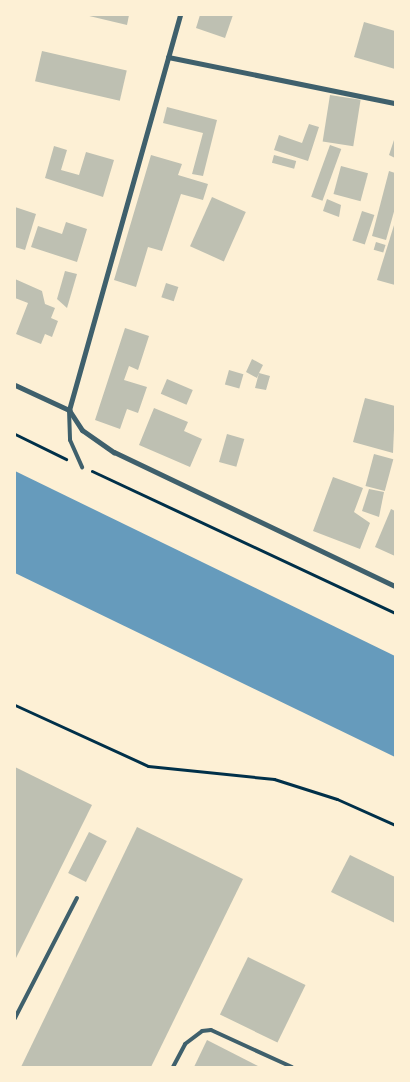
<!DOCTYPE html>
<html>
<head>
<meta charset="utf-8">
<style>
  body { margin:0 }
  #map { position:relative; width:410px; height:1082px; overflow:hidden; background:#fdf0d5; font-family:"Noto Sans",sans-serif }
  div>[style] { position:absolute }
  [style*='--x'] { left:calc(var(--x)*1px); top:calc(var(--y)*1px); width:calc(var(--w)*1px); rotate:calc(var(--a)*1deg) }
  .water>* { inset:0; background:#669bbc }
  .building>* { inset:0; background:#bec0b2; transform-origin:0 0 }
  .path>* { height:3px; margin:-1.5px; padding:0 1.5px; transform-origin:1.5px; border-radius:1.5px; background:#003049 }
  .service>* { height:4px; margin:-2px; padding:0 2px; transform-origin:2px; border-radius:2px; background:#3f606c }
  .minor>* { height:5px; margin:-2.5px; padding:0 2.5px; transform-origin:2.5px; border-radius:2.5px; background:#3f606c }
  span { translate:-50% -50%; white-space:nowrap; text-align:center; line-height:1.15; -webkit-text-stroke:4px #fdf0d5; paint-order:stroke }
  .frame { position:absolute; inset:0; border:16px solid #fdf0d5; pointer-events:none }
</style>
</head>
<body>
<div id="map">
  <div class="water">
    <div style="clip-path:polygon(15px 471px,395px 656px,395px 757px,15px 573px)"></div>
  </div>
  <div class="building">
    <div style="clip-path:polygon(85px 15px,129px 15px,127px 25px)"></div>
    <div style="clip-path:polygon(200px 15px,233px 15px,225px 38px,196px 28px)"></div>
    <div style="clip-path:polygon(364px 22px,395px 31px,395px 69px,354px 57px)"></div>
    <div style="left:42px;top:51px;width:87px;height:31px;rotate:13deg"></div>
    <div style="left:330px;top:95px;width:31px;height:47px;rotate:9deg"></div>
    <div style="clip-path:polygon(167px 107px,217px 120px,203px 176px,192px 174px,203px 133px,163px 123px)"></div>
    <div style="clip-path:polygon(309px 124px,319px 127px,308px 161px,274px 150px,279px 135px,302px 143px)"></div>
    <div style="clip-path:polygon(395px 137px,395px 158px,389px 155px)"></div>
    <div style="left:330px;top:145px;width:12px;height:55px;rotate:20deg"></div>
    <div style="clip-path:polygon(54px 146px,67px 150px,61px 170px,79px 175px,86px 152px,114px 160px,103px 197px,45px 178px)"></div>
    <div style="clip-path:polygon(151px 155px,182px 164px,178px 175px,208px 184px,203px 200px,181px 194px,162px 251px,148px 247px,136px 287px,114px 280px)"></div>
    <div style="left:274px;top:155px;width:23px;height:8px;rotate:15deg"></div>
    <div style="left:341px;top:166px;width:28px;height:29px;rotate:15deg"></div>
    <div style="clip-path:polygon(389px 171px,395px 173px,395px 208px,386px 240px,372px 236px)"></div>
    <div style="left:212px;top:197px;width:37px;height:54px;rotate:24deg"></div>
    <div style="clip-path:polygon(327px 199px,341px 205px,339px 217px,323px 211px)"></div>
    <div style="clip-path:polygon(15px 207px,36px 214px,25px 250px,15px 247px)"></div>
    <div style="left:362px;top:211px;width:13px;height:31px;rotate:18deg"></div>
    <div style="clip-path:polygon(66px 222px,87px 229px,77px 262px,31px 247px,38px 226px,62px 234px)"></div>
    <div style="clip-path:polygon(395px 222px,395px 285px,377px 280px)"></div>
    <div style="left:376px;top:242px;width:10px;height:8px;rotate:17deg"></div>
    <div style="clip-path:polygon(65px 271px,77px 274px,67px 308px,57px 299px)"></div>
    <div style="clip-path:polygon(15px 279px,42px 291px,45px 304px,55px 308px,51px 318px,58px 321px,52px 337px,45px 334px,41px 344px,16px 334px,28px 303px,15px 298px)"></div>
    <div style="left:166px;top:283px;width:13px;height:15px;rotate:18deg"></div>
    <div style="clip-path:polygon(125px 328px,149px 336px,138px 370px,129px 366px,124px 380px,147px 387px,138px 413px,127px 409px,120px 429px,95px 420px)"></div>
    <div style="clip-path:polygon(252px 359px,263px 365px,259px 373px,270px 376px,266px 390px,255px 388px,259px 373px,257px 378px,246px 372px)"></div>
    <div style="left:229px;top:370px;width:15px;height:15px;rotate:16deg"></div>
    <div style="left:167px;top:379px;width:28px;height:16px;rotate:23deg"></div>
    <div style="clip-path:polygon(365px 398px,395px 406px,393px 453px,353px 442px)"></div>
    <div style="clip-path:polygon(154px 408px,188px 422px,184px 431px,202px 439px,190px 467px,139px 445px)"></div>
    <div style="left:227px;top:434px;width:18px;height:29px;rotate:16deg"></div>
    <div style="left:374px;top:454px;width:20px;height:33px;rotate:15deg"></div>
    <div style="clip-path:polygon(333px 477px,363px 488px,354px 512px,370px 523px,360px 549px,313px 531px)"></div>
    <div style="clip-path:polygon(369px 489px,384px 492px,379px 517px,362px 511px)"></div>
    <div style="clip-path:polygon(391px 509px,395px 511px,395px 556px,375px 547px)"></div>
    <div style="clip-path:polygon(15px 767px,92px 805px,15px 960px)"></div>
    <div style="clip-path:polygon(137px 827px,243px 879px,151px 1067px,21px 1067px)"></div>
    <div style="left:89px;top:832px;width:20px;height:46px;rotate:27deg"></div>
    <div style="clip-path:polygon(350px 855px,395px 877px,395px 923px,331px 892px)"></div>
    <div style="left:248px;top:957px;width:64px;height:64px;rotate:26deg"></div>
    <div style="clip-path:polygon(207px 1040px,260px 1067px,194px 1067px)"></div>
  </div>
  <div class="path">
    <div style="--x:15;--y:434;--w:57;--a:26.1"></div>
    <div style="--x:92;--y:471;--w:335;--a:25.1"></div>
    <div style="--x:15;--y:705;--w:146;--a:24.6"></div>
    <div style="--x:148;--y:766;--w:127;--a:5.9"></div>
    <div style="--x:274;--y:779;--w:66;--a:17.6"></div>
    <div style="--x:337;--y:799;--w:64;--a:24.1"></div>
  </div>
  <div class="service">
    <div style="--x:69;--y:410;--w:30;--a:88"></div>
    <div style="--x:70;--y:440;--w:30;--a:66"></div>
    <div style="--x:15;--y:1018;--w:135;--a:-62.7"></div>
    <div style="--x:173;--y:1067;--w:26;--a:-62"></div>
    <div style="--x:185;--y:1044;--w:21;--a:-37"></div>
    <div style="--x:202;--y:1031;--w:9;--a:-6"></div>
    <div style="--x:211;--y:1030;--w:89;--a:24.6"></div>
  </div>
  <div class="minor">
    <div style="--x:168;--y:57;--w:232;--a:11.5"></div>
    <div style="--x:15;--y:385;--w:60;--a:24.8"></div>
    <div style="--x:69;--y:410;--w:24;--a:57"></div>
    <div style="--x:82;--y:430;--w:39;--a:35"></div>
    <div style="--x:114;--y:452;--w:311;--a:25.5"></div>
    <div style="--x:69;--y:410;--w:410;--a:-74.3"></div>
  </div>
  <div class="frame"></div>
</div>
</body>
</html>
